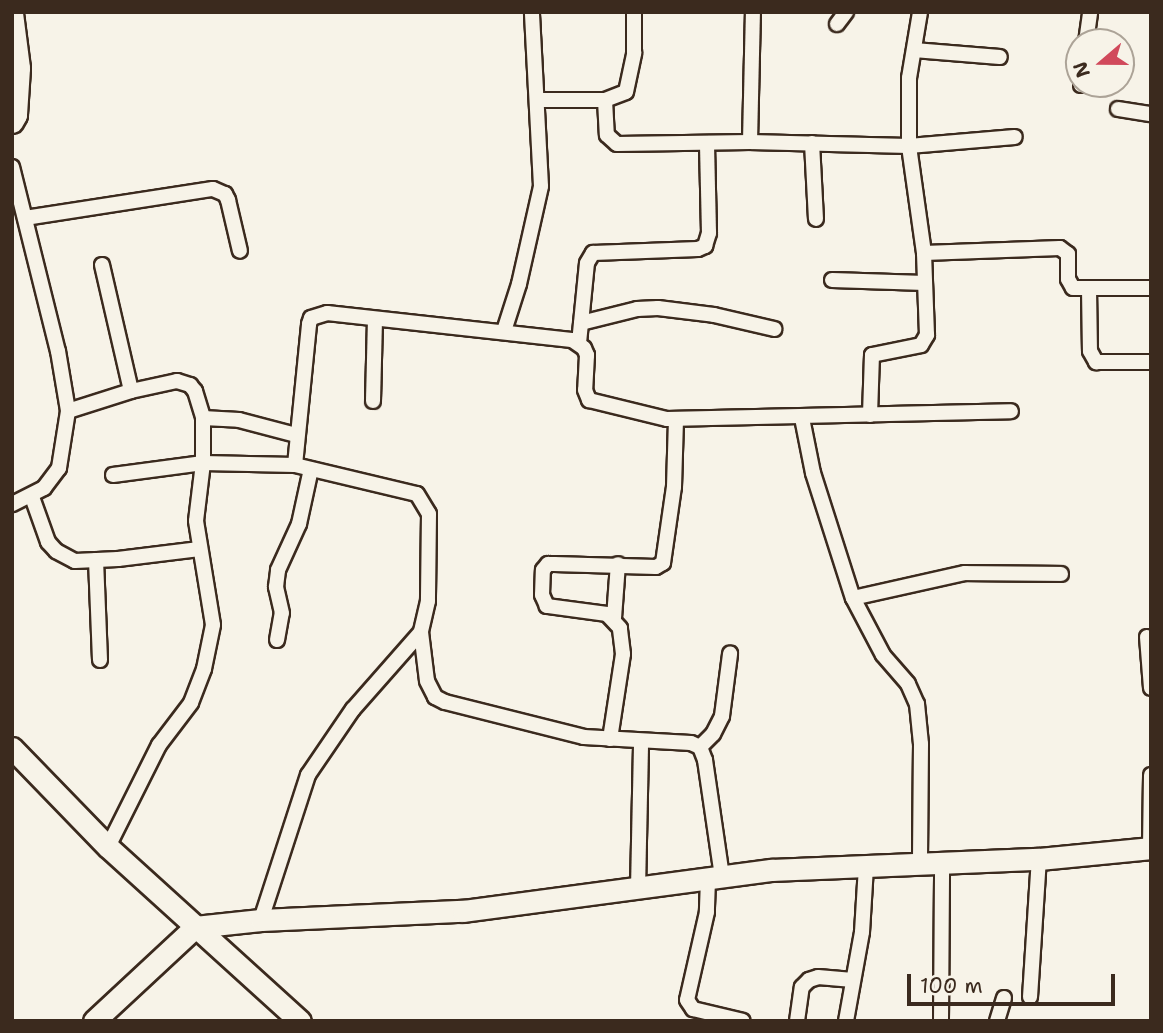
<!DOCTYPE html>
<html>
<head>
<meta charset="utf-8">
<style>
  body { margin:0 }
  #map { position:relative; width:1163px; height:1033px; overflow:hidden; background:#f7f3e8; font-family:"Shantell Sans",sans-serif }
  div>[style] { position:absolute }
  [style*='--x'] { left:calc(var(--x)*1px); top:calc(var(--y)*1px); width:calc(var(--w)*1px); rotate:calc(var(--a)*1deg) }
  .roads { filter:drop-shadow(2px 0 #3b2a1e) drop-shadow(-2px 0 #3b2a1e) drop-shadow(0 2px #3b2a1e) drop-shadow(0 -2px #3b2a1e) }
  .street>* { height:14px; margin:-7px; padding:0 7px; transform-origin:7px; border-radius:7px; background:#f7f3e8 }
  .secondary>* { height:21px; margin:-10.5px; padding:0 10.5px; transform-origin:10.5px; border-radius:10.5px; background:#f7f3e8 }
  span { translate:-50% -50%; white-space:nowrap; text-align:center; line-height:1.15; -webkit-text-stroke:7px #f7f3e8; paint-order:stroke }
  .frame { position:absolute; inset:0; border:14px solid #3b2a1e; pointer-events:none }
  .north { position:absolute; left:1065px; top:28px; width:70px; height:70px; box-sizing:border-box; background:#f7f3e8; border:2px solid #aca397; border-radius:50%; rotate:250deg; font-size:19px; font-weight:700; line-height:28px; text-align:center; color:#3b2a1e }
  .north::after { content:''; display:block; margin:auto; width:24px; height:32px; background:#d1495b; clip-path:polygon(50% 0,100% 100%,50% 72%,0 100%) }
  .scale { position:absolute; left:907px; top:974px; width:208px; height:32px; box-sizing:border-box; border:4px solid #3b2a1e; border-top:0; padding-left:9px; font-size:21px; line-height:24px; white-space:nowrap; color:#3b2a1e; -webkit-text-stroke:5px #f7f3e8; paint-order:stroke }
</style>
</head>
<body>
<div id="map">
  <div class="roads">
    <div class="street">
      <div style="--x:837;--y:24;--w:15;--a:-53"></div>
      <div style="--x:1086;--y:42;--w:30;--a:-82"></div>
      <div style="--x:914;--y:50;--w:86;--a:4.7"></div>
      <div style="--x:1081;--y:85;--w:1;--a:-45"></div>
      <div style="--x:539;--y:100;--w:66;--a:0"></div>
      <div style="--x:605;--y:100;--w:22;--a:-21"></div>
      <div style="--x:626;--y:92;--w:40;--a:-78"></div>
      <div style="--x:634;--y:53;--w:41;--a:-90"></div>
      <div style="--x:605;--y:100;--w:35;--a:87"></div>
      <div style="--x:607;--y:135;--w:13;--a:42"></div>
      <div style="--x:617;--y:144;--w:133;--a:-0.9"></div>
      <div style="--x:750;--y:142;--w:159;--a:1.4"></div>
      <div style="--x:909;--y:146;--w:106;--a:-4.9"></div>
      <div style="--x:1118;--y:109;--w:33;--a:9"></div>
      <div style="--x:750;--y:142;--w:130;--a:-88.7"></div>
      <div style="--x:812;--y:143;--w:76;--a:87"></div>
      <div style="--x:12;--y:167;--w:190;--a:76"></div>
      <div style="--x:58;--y:351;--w:61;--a:80.5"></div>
      <div style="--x:68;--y:411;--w:58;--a:99"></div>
      <div style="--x:59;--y:468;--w:25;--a:127"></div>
      <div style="--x:44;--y:488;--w:36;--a:153"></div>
      <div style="--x:25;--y:218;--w:190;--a:-8.8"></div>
      <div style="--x:213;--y:189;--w:13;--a:23"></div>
      <div style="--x:225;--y:194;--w:7;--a:63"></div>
      <div style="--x:228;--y:200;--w:52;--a:76.8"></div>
      <div style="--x:924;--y:253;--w:136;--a:-2.1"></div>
      <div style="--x:1060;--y:248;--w:10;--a:37"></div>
      <div style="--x:1068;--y:254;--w:25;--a:90"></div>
      <div style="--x:1068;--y:279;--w:10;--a:61"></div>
      <div style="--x:1073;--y:288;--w:78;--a:0"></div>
      <div style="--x:102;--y:265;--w:129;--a:77"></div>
      <div style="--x:832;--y:280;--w:93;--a:1.8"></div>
      <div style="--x:1089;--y:289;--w:62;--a:89.1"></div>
      <div style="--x:1090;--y:351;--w:13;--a:61"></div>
      <div style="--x:1096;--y:362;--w:55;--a:0"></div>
      <div style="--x:581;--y:323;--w:58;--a:-14"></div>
      <div style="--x:637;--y:309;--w:21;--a:-3"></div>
      <div style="--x:658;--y:308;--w:56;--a:7.1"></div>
      <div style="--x:714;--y:315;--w:62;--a:13.1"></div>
      <div style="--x:504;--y:331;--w:49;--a:-72.3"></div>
      <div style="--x:519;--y:284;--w:100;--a:-77.3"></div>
      <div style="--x:541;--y:186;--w:174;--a:-93"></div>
      <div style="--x:579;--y:343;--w:80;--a:-84.3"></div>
      <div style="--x:587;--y:263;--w:12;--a:-59"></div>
      <div style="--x:593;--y:253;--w:105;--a:-2.2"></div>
      <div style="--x:698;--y:249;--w:8;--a:-23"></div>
      <div style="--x:705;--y:246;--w:14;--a:-73"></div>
      <div style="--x:709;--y:233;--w:90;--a:-91.3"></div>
      <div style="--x:373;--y:401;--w:82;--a:-88.6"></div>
      <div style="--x:68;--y:411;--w:66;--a:-17.6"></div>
      <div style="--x:131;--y:391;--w:47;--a:-12.3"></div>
      <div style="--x:177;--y:381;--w:14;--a:17"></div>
      <div style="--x:190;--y:385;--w:8;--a:50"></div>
      <div style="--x:195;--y:391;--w:28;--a:73"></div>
      <div style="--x:203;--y:418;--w:45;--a:90"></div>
      <div style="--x:203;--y:463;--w:58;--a:96.9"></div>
      <div style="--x:196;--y:521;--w:105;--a:80.7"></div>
      <div style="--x:213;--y:625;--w:45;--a:101.6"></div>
      <div style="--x:204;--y:669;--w:36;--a:111"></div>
      <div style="--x:191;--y:703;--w:53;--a:127.3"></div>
      <div style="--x:159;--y:745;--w:114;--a:116.6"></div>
      <div style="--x:870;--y:415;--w:60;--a:-88.1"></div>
      <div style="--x:872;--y:355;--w:50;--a:-11.5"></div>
      <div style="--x:921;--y:345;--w:12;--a:-59"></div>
      <div style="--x:927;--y:335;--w:82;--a:-92.1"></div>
      <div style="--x:924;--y:253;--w:108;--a:-98"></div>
      <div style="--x:909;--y:146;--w:68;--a:-90"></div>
      <div style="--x:909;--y:78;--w:67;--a:-80.5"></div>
      <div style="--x:203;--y:418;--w:36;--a:3"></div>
      <div style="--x:239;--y:420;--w:59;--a:14.7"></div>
      <div style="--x:802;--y:418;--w:56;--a:78.7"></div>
      <div style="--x:813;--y:473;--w:131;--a:72.3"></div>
      <div style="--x:853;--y:598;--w:64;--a:62.2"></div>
      <div style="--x:883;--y:655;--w:38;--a:49"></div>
      <div style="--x:908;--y:684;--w:22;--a:66"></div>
      <div style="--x:917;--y:704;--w:40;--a:84.3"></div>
      <div style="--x:921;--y:744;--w:119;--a:90.5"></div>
      <div style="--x:295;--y:465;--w:142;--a:-84.3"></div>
      <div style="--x:309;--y:324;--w:6;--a:-72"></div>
      <div style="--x:311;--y:318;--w:17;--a:-17"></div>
      <div style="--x:327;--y:313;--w:246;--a:6.3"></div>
      <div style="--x:572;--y:340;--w:14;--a:34"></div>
      <div style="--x:584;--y:348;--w:8;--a:67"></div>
      <div style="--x:587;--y:355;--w:35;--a:93"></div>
      <div style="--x:585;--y:390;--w:11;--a:68"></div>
      <div style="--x:589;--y:400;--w:80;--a:13.7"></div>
      <div style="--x:667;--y:419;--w:344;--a:-1.3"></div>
      <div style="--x:113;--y:475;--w:91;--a:-7.6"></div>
      <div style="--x:203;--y:463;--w:92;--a:1.2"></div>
      <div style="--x:295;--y:465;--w:125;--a:13.4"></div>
      <div style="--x:417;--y:494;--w:23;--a:59"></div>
      <div style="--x:429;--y:514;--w:87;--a:90.7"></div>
      <div style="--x:428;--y:601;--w:32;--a:103"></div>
      <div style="--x:421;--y:632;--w:103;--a:131.4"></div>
      <div style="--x:353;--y:709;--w:80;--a:124.3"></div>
      <div style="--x:308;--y:775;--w:152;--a:108"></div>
      <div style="--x:32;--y:497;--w:48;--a:70.4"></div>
      <div style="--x:48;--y:542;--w:12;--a:48"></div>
      <div style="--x:56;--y:551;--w:21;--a:28"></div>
      <div style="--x:75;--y:561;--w:43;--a:-2.7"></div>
      <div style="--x:118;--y:559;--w:82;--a:-7"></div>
      <div style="--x:96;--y:560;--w:100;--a:87.7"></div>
      <div style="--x:853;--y:598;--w:115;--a:-12.6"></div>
      <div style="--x:965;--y:573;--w:96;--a:0.6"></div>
      <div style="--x:614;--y:618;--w:54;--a:-85.8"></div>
      <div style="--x:421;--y:632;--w:49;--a:83"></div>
      <div style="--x:427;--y:681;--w:18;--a:63"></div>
      <div style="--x:435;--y:697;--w:11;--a:27"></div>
      <div style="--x:445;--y:702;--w:143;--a:14.1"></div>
      <div style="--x:584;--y:737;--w:107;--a:3.2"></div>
      <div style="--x:691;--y:743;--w:10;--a:24"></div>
      <div style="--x:700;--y:747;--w:14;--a:69"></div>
      <div style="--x:705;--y:760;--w:117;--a:81.7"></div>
      <div style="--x:1147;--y:637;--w:51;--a:85.5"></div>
      <div style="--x:277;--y:640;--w:27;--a:-80"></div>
      <div style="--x:282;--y:613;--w:27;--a:-103"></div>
      <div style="--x:276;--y:587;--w:17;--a:-83"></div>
      <div style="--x:278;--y:570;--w:51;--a:-65.5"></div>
      <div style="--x:299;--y:524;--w:56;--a:-77.7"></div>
      <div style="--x:610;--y:739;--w:86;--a:-81.3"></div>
      <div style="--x:623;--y:654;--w:26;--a:-97"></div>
      <div style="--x:620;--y:628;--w:19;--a:-133"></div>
      <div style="--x:607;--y:614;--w:61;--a:-172.4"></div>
      <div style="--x:547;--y:606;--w:12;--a:-114"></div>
      <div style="--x:542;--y:595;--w:25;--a:-88"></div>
      <div style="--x:543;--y:570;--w:8;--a:-50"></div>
      <div style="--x:548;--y:564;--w:6;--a:0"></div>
      <div style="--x:554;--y:564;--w:102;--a:1.7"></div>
      <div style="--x:656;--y:567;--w:8;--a:-30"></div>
      <div style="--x:663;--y:563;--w:77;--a:-81.8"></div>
      <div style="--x:674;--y:487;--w:67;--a:-88.3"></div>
      <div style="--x:700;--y:747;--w:18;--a:-45"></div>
      <div style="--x:713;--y:734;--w:20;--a:-63"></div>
      <div style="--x:722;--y:716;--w:63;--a:-82.6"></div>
      <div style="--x:1150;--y:848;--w:73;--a:-89.2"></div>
      <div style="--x:708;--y:879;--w:33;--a:92"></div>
      <div style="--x:707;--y:912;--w:90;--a:102.8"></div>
      <div style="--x:687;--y:1000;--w:11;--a:56"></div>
      <div style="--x:693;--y:1009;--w:51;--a:13.5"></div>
      <div style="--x:638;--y:889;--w:147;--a:-88.8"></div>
      <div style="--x:1030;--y:997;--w:138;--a:-86.3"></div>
      <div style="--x:797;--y:1021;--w:34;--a:-82"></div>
      <div style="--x:802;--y:987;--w:10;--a:-45"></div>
      <div style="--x:809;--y:980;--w:9;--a:-18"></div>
      <div style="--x:818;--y:977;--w:35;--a:5"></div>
      <div style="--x:846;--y:1021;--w:90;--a:-79.8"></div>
      <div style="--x:862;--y:932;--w:65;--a:-86.5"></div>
      <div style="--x:941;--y:1021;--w:157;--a:-89.6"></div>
      <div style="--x:997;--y:1021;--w:24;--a:-73"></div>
    </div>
    <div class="secondary">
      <div style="--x:12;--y:13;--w:55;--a:82.7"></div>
      <div style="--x:19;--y:68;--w:47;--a:93.7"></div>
      <div style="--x:16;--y:115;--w:8;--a:120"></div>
      <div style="--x:12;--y:748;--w:138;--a:45.9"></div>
      <div style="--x:108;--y:847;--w:259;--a:42.2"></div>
      <div style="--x:94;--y:1021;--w:138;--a:-42.9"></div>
      <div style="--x:195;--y:927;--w:66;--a:-6.1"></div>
      <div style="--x:261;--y:920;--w:202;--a:-2.6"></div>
      <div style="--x:463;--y:911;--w:311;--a:-7.6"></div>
      <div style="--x:771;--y:870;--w:268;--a:-2.4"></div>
      <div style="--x:1039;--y:859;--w:113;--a:-5.6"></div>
    </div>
  </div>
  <div class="frame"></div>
  <div class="north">N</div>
  <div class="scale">100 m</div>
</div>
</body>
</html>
